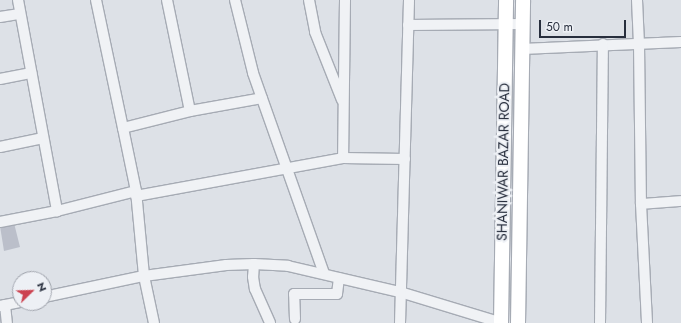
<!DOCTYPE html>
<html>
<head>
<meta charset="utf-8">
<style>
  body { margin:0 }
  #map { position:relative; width:681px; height:323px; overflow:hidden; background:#dde1e7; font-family:Jost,sans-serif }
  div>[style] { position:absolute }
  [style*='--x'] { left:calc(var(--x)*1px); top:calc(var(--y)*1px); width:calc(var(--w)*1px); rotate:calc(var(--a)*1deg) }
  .building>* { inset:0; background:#bbbfca }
  .roads { filter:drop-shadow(1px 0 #a6abb4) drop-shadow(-1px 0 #a6abb4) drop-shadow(0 1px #a6abb4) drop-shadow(0 -1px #a6abb4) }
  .street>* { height:10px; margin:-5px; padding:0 5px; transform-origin:5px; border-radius:5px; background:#f0f2f5 }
  .secondary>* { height:14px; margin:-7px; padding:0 7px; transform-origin:7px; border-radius:7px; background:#fff }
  span { translate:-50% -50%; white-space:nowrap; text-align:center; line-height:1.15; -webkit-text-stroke:4px #edf0f5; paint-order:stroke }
  .street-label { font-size:14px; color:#272e3d }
  .north { position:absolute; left:12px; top:271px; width:40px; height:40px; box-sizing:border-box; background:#edf0f5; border:1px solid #9ea2ab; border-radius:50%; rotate:67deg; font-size:11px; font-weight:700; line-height:16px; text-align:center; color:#272e3d }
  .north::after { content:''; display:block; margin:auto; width:14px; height:18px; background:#cc4250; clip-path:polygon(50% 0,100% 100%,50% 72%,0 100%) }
  .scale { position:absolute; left:539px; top:20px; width:87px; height:18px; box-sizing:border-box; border:2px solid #272e3d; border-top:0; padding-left:5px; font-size:12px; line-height:14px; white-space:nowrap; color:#272e3d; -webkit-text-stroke:3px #edf0f5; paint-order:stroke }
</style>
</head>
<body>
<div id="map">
  <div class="building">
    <div style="clip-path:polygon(14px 223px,20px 247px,4px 251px,0 226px)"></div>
  </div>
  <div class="roads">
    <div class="street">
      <div style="--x:18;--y:0;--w:215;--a:79.5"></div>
      <div style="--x:57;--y:211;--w:81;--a:-14.2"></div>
      <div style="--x:136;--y:191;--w:85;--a:84.6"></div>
      <div style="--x:144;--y:276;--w:48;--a:78"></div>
      <div style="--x:96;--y:0;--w:131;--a:78.1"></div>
      <div style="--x:123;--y:128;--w:69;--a:-14.2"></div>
      <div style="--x:167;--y:0;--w:113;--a:78.3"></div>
      <div style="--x:190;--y:111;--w:73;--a:-10.2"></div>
      <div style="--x:235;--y:0;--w:75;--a:76.1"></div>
      <div style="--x:253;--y:73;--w:213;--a:70.5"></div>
      <div style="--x:309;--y:0;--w:33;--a:79"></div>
      <div style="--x:315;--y:32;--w:73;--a:68.3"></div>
      <div style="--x:345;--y:0;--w:158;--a:90.7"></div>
      <div style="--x:343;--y:158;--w:62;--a:0.9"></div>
      <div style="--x:637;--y:0;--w:44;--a:87.4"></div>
      <div style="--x:639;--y:44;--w:160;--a:89.3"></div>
      <div style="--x:641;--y:204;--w:119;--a:87.1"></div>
      <div style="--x:0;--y:17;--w:20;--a:-9"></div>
      <div style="--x:408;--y:25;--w:115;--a:-0.5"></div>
      <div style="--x:522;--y:49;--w:159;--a:-2.5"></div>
      <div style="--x:0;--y:79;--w:32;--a:-11"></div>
      <div style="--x:123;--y:128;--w:64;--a:78.3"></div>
      <div style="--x:0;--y:147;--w:44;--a:-11.8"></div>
      <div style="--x:136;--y:196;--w:210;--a:-10.4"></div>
      <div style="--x:641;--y:204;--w:40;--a:-4.3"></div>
      <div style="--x:0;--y:222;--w:58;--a:-10.9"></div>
      <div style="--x:254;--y:264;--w:13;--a:94"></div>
      <div style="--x:253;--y:277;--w:12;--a:81"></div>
      <div style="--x:255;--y:289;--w:37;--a:66"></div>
      <div style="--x:44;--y:297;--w:102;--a:-11.9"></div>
      <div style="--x:144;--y:276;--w:83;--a:-7.6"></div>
      <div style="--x:226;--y:265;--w:28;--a:-2"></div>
      <div style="--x:254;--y:264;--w:34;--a:3"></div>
      <div style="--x:288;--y:266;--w:115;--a:13.1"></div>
      <div style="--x:400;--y:292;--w:107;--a:16.9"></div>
      <div style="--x:5;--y:305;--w:18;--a:84"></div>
      <div style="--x:0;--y:306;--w:20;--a:-11"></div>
      <div style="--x:295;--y:319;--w:25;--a:-92"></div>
      <div style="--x:294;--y:294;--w:43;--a:0"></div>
      <div style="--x:337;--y:294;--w:16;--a:-83"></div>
      <div style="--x:400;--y:323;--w:323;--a:-88.4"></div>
      <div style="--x:600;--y:323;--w:279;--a:-89.4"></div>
    </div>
    <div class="secondary">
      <div style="--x:501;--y:323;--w:323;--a:-89.1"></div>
      <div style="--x:518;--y:323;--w:323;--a:-89.1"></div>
    </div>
  </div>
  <div class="street-label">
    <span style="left:503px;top:162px;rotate:-89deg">SHANIWAR BAZAR ROAD</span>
  </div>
  <div class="north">N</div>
  <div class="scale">50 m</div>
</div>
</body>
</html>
